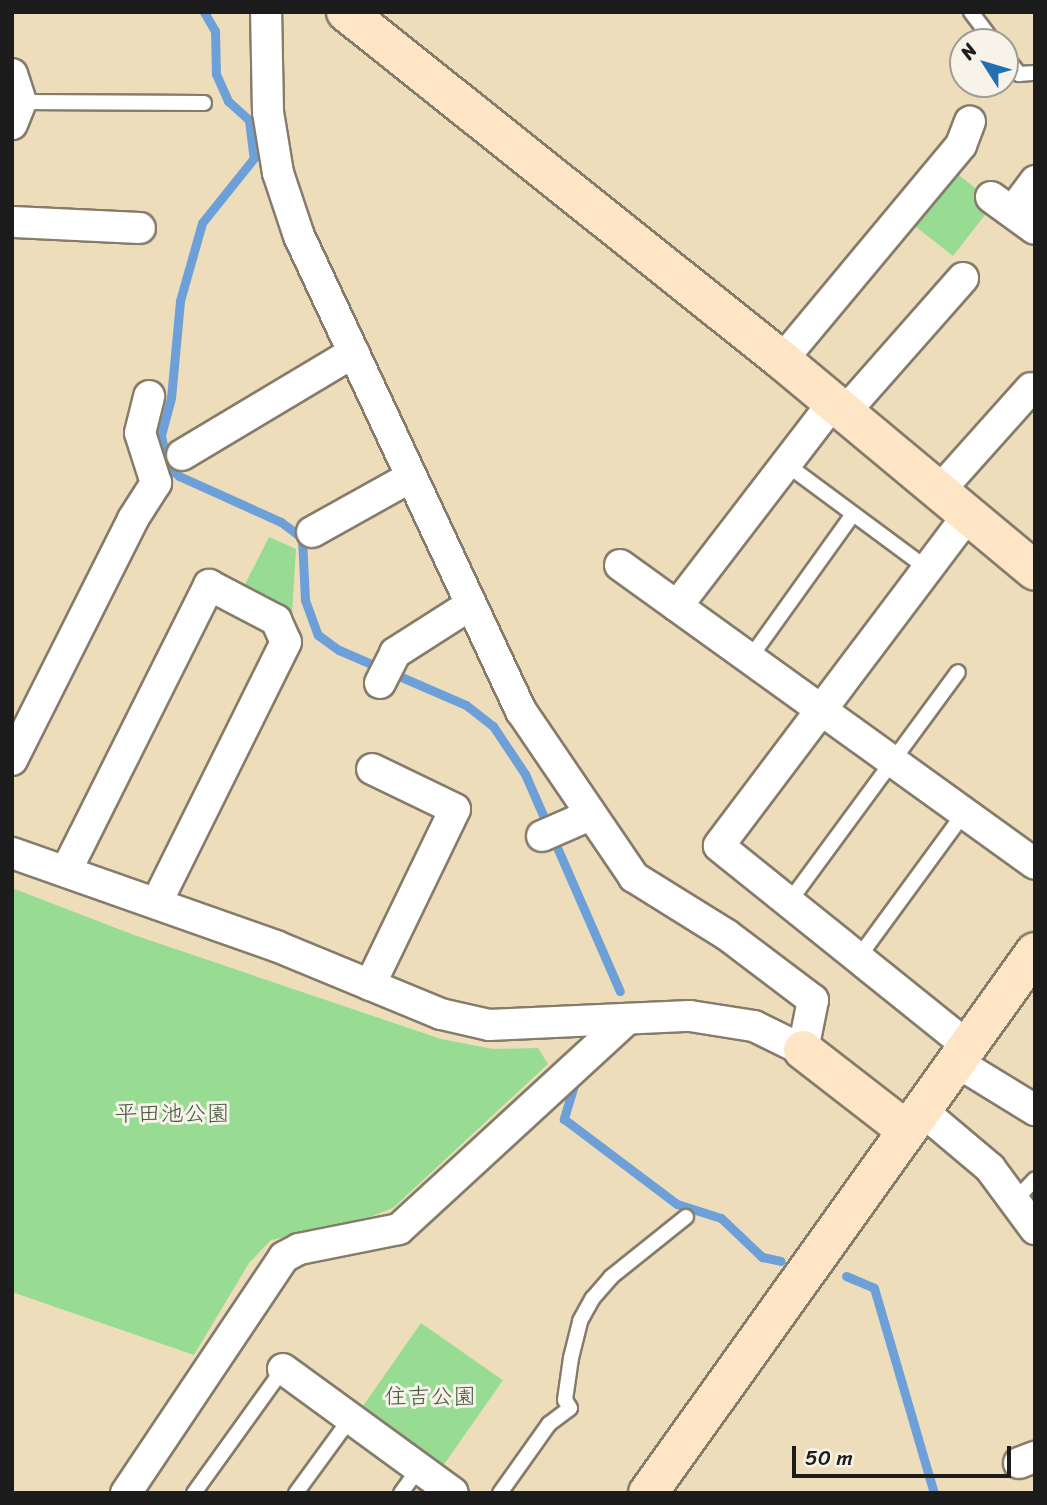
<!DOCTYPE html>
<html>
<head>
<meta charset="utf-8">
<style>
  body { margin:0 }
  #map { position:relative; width:1047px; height:1505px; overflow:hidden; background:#eeddba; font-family:Sriracha,"Klee One",sans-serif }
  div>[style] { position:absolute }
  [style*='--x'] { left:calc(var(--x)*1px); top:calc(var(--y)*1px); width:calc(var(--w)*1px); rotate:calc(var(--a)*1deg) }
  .green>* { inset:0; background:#98dc94; transform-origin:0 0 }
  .stream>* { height:9px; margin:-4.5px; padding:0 4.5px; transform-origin:4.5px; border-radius:4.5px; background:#6da0d9 }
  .roads { filter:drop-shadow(2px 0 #857c6b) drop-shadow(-2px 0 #857c6b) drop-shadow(0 2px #857c6b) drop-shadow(0 -2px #857c6b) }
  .lane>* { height:14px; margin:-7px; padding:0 7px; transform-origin:7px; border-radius:7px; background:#fff }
  .street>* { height:30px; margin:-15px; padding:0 15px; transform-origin:15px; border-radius:15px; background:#fff }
  .secondary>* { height:38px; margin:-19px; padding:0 19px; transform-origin:19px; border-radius:19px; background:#fde5c5 }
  span { translate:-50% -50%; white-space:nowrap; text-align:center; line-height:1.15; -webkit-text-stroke:6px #f7f3e8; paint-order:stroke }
  .park-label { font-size:23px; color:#415640 }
  .frame { position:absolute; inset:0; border:14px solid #1c1c1c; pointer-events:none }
  .north { position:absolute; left:949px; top:28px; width:70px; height:70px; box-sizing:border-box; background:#f7f3e8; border:2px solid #9f9d96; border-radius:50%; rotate:307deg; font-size:19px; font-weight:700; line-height:28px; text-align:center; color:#1c1c1c }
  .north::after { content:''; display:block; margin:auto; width:24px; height:32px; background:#1f6fb2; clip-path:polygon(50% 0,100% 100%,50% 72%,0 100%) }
  .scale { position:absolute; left:792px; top:1446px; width:219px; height:32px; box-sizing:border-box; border:4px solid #1c1c1c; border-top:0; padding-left:9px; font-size:21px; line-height:24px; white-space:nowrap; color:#1c1c1c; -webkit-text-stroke:5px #f7f3e8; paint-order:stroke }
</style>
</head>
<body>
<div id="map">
  <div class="green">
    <div style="clip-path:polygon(955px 172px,979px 191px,988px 211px,953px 256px,915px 226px)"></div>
    <div style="clip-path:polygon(269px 537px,296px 549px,292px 614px,243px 588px)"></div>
    <div style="clip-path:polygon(12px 888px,134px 935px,441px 1039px,493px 1049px,538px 1048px,548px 1064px,393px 1208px,347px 1226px,271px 1240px,249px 1263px,194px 1355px,12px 1292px)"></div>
    <div style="left:421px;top:1323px;width:100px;height:111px;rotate:35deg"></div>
  </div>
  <div class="stream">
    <div style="--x:204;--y:12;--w:22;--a:60"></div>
    <div style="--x:215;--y:31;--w:43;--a:88.7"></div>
    <div style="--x:216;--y:74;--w:30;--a:66"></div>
    <div style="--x:228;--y:101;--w:28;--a:42"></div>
    <div style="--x:249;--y:120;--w:38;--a:83"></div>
    <div style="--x:254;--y:158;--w:83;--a:128.7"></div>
    <div style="--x:202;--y:223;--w:81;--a:105.8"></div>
    <div style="--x:180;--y:301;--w:97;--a:95.3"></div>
    <div style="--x:171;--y:398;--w:39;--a:105"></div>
    <div style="--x:161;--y:436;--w:31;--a:77"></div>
    <div style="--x:168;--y:466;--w:15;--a:42"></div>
    <div style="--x:179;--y:476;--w:112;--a:24.3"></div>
    <div style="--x:281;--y:522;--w:26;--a:37"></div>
    <div style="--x:302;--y:538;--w:62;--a:87.2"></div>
    <div style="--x:305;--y:600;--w:37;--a:70"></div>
    <div style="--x:318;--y:635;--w:26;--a:36"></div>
    <div style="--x:339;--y:650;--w:138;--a:23.4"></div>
    <div style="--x:466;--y:705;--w:34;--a:38"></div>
    <div style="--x:493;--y:726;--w:58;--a:56.3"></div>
    <div style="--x:525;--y:774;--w:237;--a:66.4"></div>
    <div style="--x:575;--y:1082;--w:39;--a:107"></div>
    <div style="--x:564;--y:1119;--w:141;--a:37"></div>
    <div style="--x:677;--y:1204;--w:46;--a:17.7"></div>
    <div style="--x:721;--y:1218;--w:57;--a:43.6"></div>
    <div style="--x:762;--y:1257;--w:19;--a:12"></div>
    <div style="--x:846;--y:1276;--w:30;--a:23"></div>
    <div style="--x:874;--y:1288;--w:214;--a:73.7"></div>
  </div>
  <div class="roads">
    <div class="lane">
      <div style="--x:971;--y:12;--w:38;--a:53"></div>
      <div style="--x:1005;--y:56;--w:23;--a:52"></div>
      <div style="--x:1019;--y:74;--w:16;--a:-4"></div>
      <div style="--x:21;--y:102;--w:183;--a:0.3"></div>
      <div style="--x:786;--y:464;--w:177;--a:36.5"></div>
      <div style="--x:750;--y:658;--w:177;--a:-54.4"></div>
      <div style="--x:789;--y:902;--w:285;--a:-53.7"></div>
      <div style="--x:858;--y:958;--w:180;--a:-53.8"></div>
      <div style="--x:1014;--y:1201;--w:30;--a:-46"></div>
      <div style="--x:194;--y:1493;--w:153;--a:-54.3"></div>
      <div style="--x:296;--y:1493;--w:92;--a:-53.9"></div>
      <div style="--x:401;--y:1493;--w:31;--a:-54"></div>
      <div style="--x:500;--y:1493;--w:85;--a:-54.6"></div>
      <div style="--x:549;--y:1424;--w:26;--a:-37"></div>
      <div style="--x:570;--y:1408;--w:9;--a:-122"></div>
      <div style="--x:565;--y:1400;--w:42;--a:-81.9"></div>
      <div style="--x:571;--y:1358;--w:38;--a:-76"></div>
      <div style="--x:580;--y:1321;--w:26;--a:-61"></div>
      <div style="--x:593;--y:1298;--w:28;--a:-49"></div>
      <div style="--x:611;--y:1277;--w:96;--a:-38.7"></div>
    </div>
    <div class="street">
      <div style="--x:12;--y:74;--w:29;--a:72"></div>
      <div style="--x:21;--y:102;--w:24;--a:112"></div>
      <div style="--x:991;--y:197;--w:54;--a:36"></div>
      <div style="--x:1012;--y:212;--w:39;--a:-53"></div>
      <div style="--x:12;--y:222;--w:128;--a:2.7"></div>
      <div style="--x:782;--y:360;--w:280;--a:-50.2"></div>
      <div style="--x:961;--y:145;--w:25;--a:-69"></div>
      <div style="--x:844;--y:413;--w:180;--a:-48.6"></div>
      <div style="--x:182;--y:455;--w:200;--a:-30.9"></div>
      <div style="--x:939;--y:491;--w:138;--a:-48.2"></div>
      <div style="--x:968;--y:515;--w:414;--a:127"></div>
      <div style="--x:719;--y:846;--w:319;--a:38.8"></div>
      <div style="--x:312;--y:532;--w:113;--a:-29.1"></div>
      <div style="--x:620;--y:565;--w:511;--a:35.77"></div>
      <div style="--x:677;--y:606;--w:256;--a:-52.5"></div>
      <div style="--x:380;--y:683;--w:34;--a:-63"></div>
      <div style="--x:395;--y:653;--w:89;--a:-32.6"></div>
      <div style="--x:12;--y:760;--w:270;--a:-63.3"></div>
      <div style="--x:133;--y:519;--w:43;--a:-57.4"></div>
      <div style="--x:156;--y:483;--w:52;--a:-107.7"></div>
      <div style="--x:140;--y:433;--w:38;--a:-76"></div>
      <div style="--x:542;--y:836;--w:52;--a:-23.6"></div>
      <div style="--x:12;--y:853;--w:280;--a:19.4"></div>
      <div style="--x:276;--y:946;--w:178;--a:22.4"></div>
      <div style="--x:441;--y:1014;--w:49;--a:12.9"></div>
      <div style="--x:489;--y:1025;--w:201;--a:-2.6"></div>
      <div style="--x:690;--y:1016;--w:65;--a:8.9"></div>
      <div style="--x:754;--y:1026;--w:55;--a:26.1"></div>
      <div style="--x:803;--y:1050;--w:51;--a:-78.7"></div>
      <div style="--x:813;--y:1000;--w:108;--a:-142.9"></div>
      <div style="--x:727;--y:935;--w:110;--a:-148.1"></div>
      <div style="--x:634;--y:877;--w:201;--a:-124.2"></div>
      <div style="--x:521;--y:711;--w:524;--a:-115.05"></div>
      <div style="--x:299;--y:236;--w:66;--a:-108.4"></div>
      <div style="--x:278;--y:173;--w:62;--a:-99.3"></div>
      <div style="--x:268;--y:112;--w:100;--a:-91.1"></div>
      <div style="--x:66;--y:871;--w:320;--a:-63.4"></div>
      <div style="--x:209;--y:585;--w:76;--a:27.6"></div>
      <div style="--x:276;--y:620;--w:24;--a:66"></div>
      <div style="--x:286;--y:642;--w:292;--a:116.4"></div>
      <div style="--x:370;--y:985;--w:195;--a:-64.2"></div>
      <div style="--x:455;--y:809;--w:92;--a:-154.3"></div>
      <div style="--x:955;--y:1061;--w:94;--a:31.5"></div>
      <div style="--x:920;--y:1109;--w:92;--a:40.1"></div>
      <div style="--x:990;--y:1168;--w:76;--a:53.6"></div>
      <div style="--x:283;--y:1369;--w:210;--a:36.1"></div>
      <div style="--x:1019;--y:1463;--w:17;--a:-21"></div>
      <div style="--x:126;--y:1493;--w:284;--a:-56.2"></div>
      <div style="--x:284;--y:1257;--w:17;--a:-28"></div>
      <div style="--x:299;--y:1249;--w:102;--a:-11.3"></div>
      <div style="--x:399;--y:1229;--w:310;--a:-42.6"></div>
    </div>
    <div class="secondary">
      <div style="--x:346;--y:12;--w:558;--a:38.6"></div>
      <div style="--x:782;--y:360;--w:329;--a:39.8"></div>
      <div style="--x:803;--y:1050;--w:129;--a:37.8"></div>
      <div style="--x:648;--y:1493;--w:665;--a:-54.42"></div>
    </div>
  </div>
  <div class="park-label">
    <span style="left:172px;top:1114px">平田池公園</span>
    <span style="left:430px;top:1397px">住吉公園</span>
  </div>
  <div class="frame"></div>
  <div class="north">N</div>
  <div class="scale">50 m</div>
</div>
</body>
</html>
